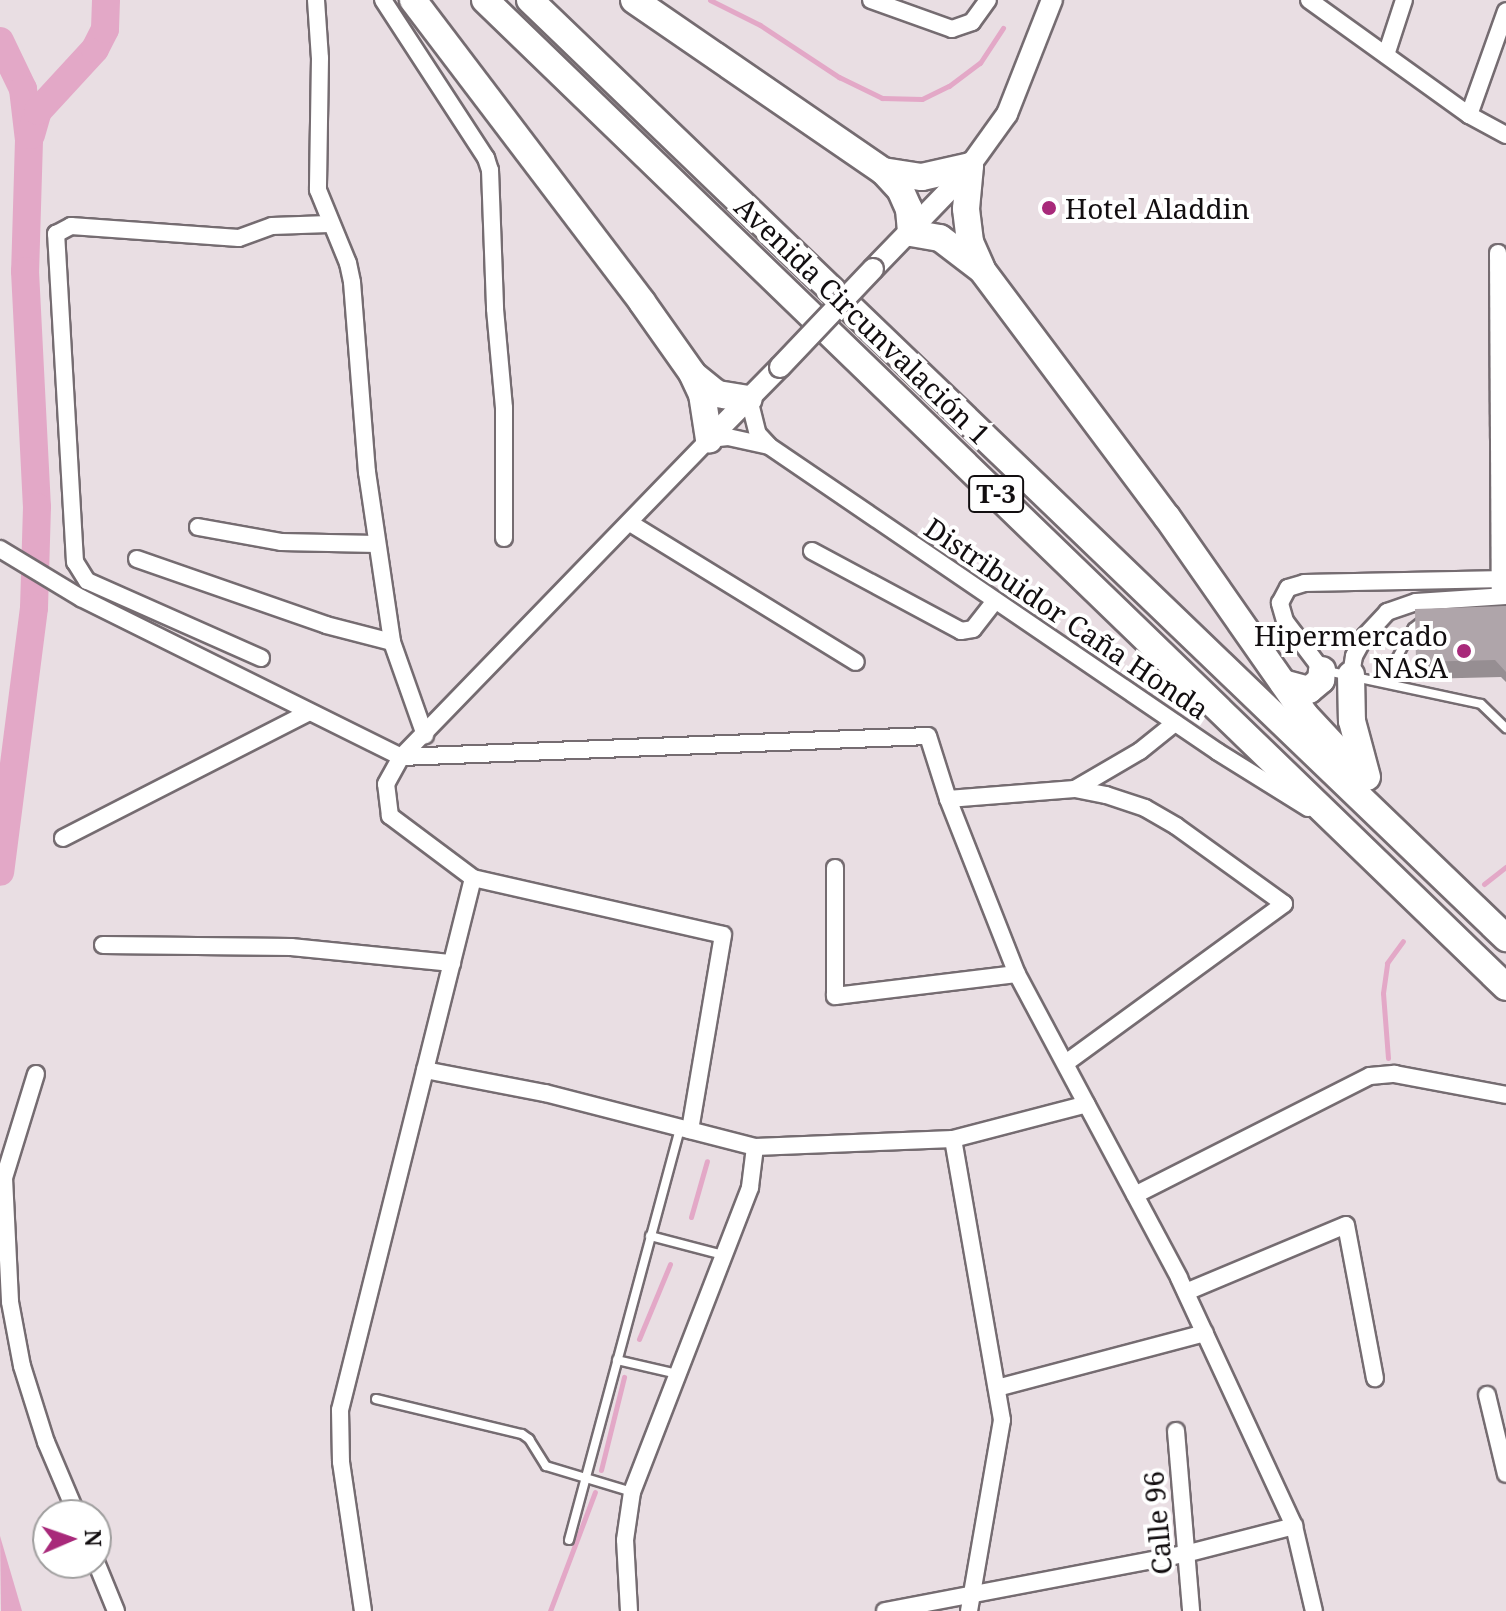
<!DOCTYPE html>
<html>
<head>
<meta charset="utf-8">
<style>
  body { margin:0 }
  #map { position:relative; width:1506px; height:1611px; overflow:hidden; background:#e9dee3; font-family:"Noto Serif",serif }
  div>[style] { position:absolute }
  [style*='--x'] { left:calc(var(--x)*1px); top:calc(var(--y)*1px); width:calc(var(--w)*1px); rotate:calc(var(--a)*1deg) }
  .water>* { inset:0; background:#e3a8c7 }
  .stream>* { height:5px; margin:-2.5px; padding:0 2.5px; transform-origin:2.5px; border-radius:2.5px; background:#e3a8c7 }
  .river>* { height:28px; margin:-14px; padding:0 14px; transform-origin:14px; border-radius:14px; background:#e3a8c7 }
  .roads { filter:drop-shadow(2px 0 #756c71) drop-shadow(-2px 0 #756c71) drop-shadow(0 2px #756c71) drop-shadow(0 -2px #756c71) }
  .service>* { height:8px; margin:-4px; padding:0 4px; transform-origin:4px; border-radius:4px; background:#fff }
  .minor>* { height:16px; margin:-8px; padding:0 8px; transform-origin:8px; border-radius:8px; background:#fff }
  .tertiary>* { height:20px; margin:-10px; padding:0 10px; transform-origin:10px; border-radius:10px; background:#fff }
  .primary>* { height:26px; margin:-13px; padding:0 13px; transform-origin:13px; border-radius:13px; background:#fff }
  .bridges { filter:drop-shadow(2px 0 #756c71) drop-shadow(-2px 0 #756c71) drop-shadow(0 2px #756c71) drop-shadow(0 -2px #756c71) }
  .tertiary-bridge>* { height:20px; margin:-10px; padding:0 10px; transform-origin:10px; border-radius:10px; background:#fff }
  .wall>* { inset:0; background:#968e92 }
  .building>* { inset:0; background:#afa5aa }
  .dots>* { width:22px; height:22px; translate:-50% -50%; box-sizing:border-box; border:4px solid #fff; border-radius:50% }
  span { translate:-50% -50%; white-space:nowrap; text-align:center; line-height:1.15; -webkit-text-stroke:8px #fff; paint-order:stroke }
  .shield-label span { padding:2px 6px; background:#fff; border:2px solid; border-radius:6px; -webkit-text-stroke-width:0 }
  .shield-label { font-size:26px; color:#120e10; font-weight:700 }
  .poi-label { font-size:28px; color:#120e10 }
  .left { translate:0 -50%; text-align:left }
  .right { translate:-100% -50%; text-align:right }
  .street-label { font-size:28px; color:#120e10 }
  .north { position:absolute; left:32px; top:1499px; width:80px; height:80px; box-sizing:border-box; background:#fff; border:2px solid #a09f9f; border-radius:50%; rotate:88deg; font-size:22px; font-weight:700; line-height:32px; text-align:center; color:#120e10 }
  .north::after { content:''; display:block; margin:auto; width:28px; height:36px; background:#a8297a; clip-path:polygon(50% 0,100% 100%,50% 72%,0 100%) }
</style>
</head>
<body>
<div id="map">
  <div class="water">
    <div style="clip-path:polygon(0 1536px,22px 1611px,1px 1611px)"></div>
  </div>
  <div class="stream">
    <div style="--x:710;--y:0;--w:56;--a:26.6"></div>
    <div style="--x:760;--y:25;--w:95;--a:33.4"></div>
    <div style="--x:839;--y:77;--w:48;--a:26"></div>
    <div style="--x:882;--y:98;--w:40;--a:1.4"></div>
    <div style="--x:922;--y:99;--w:30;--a:-26"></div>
    <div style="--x:949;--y:86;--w:39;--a:-37"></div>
    <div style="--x:980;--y:63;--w:42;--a:-56.7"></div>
    <div style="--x:29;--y:140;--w:133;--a:-58.8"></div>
    <div style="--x:98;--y:26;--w:27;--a:-75"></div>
    <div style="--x:1484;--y:884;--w:28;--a:-38"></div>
    <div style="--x:1388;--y:1058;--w:65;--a:-94.4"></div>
    <div style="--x:1383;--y:993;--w:30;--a:-82"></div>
    <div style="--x:1387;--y:963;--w:27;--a:-54"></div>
    <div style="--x:691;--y:1217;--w:58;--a:-74.1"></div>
    <div style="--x:639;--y:1339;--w:81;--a:-67.5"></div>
    <div style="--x:601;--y:1470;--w:96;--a:-76.1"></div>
    <div style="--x:550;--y:1611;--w:127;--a:-69.3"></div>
  </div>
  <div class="river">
    <div style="--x:0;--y:41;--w:53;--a:64.4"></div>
    <div style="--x:23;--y:89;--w:51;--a:83.3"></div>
    <div style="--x:29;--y:140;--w:131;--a:91.7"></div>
    <div style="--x:25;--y:271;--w:236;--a:87.1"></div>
    <div style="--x:37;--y:507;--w:101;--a:91.7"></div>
    <div style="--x:34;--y:608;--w:266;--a:97.3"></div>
    <div style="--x:31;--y:135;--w:25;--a:-74"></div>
    <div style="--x:38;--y:111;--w:84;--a:-47.4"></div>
    <div style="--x:95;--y:49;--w:22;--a:-63"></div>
    <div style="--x:105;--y:29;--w:29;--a:-88"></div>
  </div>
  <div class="roads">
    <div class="service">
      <div style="--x:1327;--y:671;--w:157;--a:12.1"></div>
      <div style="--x:1481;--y:704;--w:35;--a:44"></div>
      <div style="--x:1384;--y:682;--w:61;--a:-61.8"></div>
      <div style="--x:1413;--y:628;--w:11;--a:-38"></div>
      <div style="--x:650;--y:1236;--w:75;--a:14.6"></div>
      <div style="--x:617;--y:1360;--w:62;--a:13.1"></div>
      <div style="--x:376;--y:1399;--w:150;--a:13.5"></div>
      <div style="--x:522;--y:1434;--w:9;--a:36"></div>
      <div style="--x:529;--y:1439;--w:32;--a:58"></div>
      <div style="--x:546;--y:1466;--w:90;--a:16.8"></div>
      <div style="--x:569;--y:1540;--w:427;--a:-74.9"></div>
    </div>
    <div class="minor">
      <div style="--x:316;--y:0;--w:58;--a:86.1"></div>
      <div style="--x:320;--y:58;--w:132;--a:90.9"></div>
      <div style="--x:318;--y:190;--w:79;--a:67.7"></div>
      <div style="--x:348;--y:263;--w:19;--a:78"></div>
      <div style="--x:352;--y:282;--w:191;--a:85.5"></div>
      <div style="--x:367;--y:472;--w:172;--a:81.6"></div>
      <div style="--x:392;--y:642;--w:99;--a:70.5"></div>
      <div style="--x:383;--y:0;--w:189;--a:56.9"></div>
      <div style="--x:486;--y:158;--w:13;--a:72"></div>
      <div style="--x:490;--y:170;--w:139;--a:87.9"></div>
      <div style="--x:495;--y:309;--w:99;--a:84.8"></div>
      <div style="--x:504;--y:408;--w:130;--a:90"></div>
      <div style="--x:871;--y:0;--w:86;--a:19.7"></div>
      <div style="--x:952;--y:29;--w:21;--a:-19"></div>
      <div style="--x:972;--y:22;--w:27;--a:-54"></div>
      <div style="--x:1309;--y:0;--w:197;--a:35.7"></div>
      <div style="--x:1469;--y:115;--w:42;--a:28.4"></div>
      <div style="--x:1386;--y:55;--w:58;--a:-71.9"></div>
      <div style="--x:1469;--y:115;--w:110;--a:-70.4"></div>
      <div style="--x:1498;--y:253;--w:343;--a:89.7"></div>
      <div style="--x:749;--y:399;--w:36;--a:76"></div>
      <div style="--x:758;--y:434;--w:16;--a:47"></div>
      <div style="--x:769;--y:446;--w:543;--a:34.27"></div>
      <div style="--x:1218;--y:752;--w:106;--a:31.9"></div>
      <div style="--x:630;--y:523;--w:265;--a:31.6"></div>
      <div style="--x:198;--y:527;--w:84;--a:10.2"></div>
      <div style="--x:281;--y:542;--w:96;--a:1.2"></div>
      <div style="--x:0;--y:549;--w:95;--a:31.2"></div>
      <div style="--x:81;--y:598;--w:357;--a:26.4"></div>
      <div style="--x:401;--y:757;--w:527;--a:-2.28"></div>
      <div style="--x:928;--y:736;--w:66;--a:72.4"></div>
      <div style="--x:948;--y:799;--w:188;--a:68.5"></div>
      <div style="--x:1017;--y:974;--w:344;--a:61.9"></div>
      <div style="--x:1179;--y:1278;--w:273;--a:65.1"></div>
      <div style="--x:1294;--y:1526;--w:87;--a:76.8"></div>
      <div style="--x:812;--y:551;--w:169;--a:28.2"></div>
      <div style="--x:961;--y:631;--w:12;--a:-9"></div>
      <div style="--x:973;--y:629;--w:36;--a:-52"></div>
      <div style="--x:137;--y:559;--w:200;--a:19.2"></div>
      <div style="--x:326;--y:625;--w:68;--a:14.4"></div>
      <div style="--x:261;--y:658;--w:190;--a:-156.1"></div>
      <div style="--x:87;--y:581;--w:22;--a:-122"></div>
      <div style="--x:75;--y:562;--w:329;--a:-93.3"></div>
      <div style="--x:56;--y:234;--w:17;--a:-28"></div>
      <div style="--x:71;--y:226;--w:168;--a:4.1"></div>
      <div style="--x:239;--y:238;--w:35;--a:-20"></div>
      <div style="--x:272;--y:226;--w:57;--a:-2"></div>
      <div style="--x:1322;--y:670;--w:61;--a:-127.1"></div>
      <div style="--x:1285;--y:621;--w:19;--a:-106"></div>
      <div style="--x:1280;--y:603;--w:17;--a:-62"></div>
      <div style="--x:1288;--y:588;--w:17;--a:-17"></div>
      <div style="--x:1304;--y:583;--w:202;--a:-1.1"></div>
      <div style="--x:1351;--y:675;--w:19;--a:-81"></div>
      <div style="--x:1354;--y:656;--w:23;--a:-61"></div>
      <div style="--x:1365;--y:636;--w:33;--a:-47"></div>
      <div style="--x:1387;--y:612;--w:31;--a:-19"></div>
      <div style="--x:1416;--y:602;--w:90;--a:-3.8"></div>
      <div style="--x:1075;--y:789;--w:75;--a:-30.3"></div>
      <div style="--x:1140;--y:751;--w:45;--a:-38.7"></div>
      <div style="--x:948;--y:799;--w:127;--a:-4.5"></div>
      <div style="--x:1075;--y:789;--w:32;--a:11"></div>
      <div style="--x:1106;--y:795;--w:41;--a:18.4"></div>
      <div style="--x:1145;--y:808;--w:36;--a:30"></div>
      <div style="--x:1176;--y:826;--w:133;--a:35.8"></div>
      <div style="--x:1284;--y:904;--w:270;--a:143.9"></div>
      <div style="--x:63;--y:838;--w:276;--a:-27.1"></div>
      <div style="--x:835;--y:868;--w:128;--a:90"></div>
      <div style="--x:835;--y:996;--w:183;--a:-6.9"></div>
      <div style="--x:473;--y:878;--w:256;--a:12.8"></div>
      <div style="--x:723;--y:935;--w:198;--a:99.6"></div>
      <div style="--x:103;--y:945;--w:188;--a:0.6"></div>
      <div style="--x:291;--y:947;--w:162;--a:5.7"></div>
      <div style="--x:425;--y:1070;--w:122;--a:10.9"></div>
      <div style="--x:545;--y:1093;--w:217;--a:14.4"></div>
      <div style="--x:755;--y:1147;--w:198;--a:-2.3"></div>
      <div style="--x:953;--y:1139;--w:138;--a:-14.6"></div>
      <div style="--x:36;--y:1074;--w:109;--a:107.1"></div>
      <div style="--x:4;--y:1178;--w:124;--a:87.2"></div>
      <div style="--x:10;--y:1302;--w:65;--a:79.4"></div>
      <div style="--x:22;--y:1366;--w:80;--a:72.5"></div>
      <div style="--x:46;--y:1442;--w:79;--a:67"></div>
      <div style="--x:953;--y:1139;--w:285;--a:80.1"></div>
      <div style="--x:1002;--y:1420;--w:194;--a:99.8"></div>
      <div style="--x:1135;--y:1195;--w:263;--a:-26.9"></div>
      <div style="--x:1370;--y:1076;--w:25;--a:-5"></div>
      <div style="--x:1395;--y:1074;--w:113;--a:10.7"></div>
      <div style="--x:1186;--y:1292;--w:173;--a:-22.7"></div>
      <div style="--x:1346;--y:1225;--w:156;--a:79.3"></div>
      <div style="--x:997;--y:1388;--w:215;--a:-14.8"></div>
      <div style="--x:1487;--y:1395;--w:81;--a:76.5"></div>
      <div style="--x:1176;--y:1431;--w:181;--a:85.2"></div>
      <div style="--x:96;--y:1562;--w:53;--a:67.8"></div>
      <div style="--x:363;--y:1611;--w:151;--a:-98.4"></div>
      <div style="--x:341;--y:1462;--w:52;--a:-91.1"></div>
      <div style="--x:340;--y:1410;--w:548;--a:-75.96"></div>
      <div style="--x:473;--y:878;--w:104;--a:-143.2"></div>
      <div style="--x:390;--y:816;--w:32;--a:-97"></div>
      <div style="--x:386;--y:784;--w:31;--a:-61"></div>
      <div style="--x:401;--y:757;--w:443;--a:-45.9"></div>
      <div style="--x:709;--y:439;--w:19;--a:-6"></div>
      <div style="--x:728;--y:437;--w:42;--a:12.4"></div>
      <div style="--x:629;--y:1611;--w:71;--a:-93.2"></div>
      <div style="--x:625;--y:1540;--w:49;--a:-81.7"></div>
      <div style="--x:632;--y:1492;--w:327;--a:-68.8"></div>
      <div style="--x:750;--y:1187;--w:40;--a:-82.9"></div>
      <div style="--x:885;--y:1611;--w:305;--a:-10.8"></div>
      <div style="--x:1185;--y:1554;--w:113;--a:-14.4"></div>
    </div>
    <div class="tertiary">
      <div style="--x:873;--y:269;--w:127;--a:-46"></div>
      <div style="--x:961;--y:178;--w:79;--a:-54.3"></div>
      <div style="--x:1007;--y:114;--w:123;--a:-68.5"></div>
      <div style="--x:709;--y:439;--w:101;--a:-45.4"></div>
    </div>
    <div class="primary">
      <div style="--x:413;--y:0;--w:379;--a:52.8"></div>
      <div style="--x:642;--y:302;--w:87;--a:54.8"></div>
      <div style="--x:692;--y:373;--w:23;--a:65"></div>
      <div style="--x:702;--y:394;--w:46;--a:81.2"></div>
      <div style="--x:485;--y:0;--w:1420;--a:44.03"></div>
      <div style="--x:530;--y:0;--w:1354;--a:43.86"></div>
      <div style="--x:634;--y:0;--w:302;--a:34.5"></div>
      <div style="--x:883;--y:171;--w:25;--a:47"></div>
      <div style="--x:900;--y:189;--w:22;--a:66"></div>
      <div style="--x:909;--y:209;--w:24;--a:85"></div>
      <div style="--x:911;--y:233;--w:29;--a:10"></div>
      <div style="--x:940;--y:238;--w:53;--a:37.3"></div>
      <div style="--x:982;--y:270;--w:309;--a:53.2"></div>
      <div style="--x:1167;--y:517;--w:241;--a:55.1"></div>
      <div style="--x:1305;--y:715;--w:86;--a:46.9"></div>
      <div style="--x:883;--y:171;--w:39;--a:9"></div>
      <div style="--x:922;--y:177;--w:49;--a:-12.9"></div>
      <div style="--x:970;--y:166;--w:43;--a:95.3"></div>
      <div style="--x:966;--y:209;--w:33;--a:83"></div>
      <div style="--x:970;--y:242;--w:27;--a:66"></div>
      <div style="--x:695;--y:376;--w:28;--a:39"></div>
      <div style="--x:717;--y:394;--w:32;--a:9"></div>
      <div style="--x:1351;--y:675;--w:46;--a:88.8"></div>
      <div style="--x:1352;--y:721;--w:58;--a:75"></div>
      <div style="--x:1283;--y:683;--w:27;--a:15"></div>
      <div style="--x:1309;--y:690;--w:16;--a:-40"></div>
      <div style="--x:1321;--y:680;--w:10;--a:-84"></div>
    </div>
  </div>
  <div class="bridges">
    <div class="tertiary-bridge">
      <div style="--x:780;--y:367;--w:135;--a:-46.5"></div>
    </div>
  </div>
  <div class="wall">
    <div style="clip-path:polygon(1506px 606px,1506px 682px,1501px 677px,1422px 679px,1416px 662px)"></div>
  </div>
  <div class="building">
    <div style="clip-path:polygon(1506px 606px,1506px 672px,1495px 660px,1416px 662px,1415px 609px)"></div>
  </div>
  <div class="dots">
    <div style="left:1049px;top:208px;background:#a8297a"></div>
    <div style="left:1464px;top:651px;background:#a8297a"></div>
  </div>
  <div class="shield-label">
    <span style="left:996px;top:494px">T-3</span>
  </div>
  <div class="poi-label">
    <span class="left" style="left:1065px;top:208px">Hotel Aladdin</span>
    <span class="right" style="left:1448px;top:651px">Hipermercado<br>NASA</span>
  </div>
  <div class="street-label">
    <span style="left:863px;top:320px;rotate:44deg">Avenida Circunvalación 1</span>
    <span style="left:1067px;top:618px;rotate:34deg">Distribuidor Caña Honda</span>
    <span style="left:1157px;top:1523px;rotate:-95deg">Calle 96</span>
  </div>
  <div class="north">N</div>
</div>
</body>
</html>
